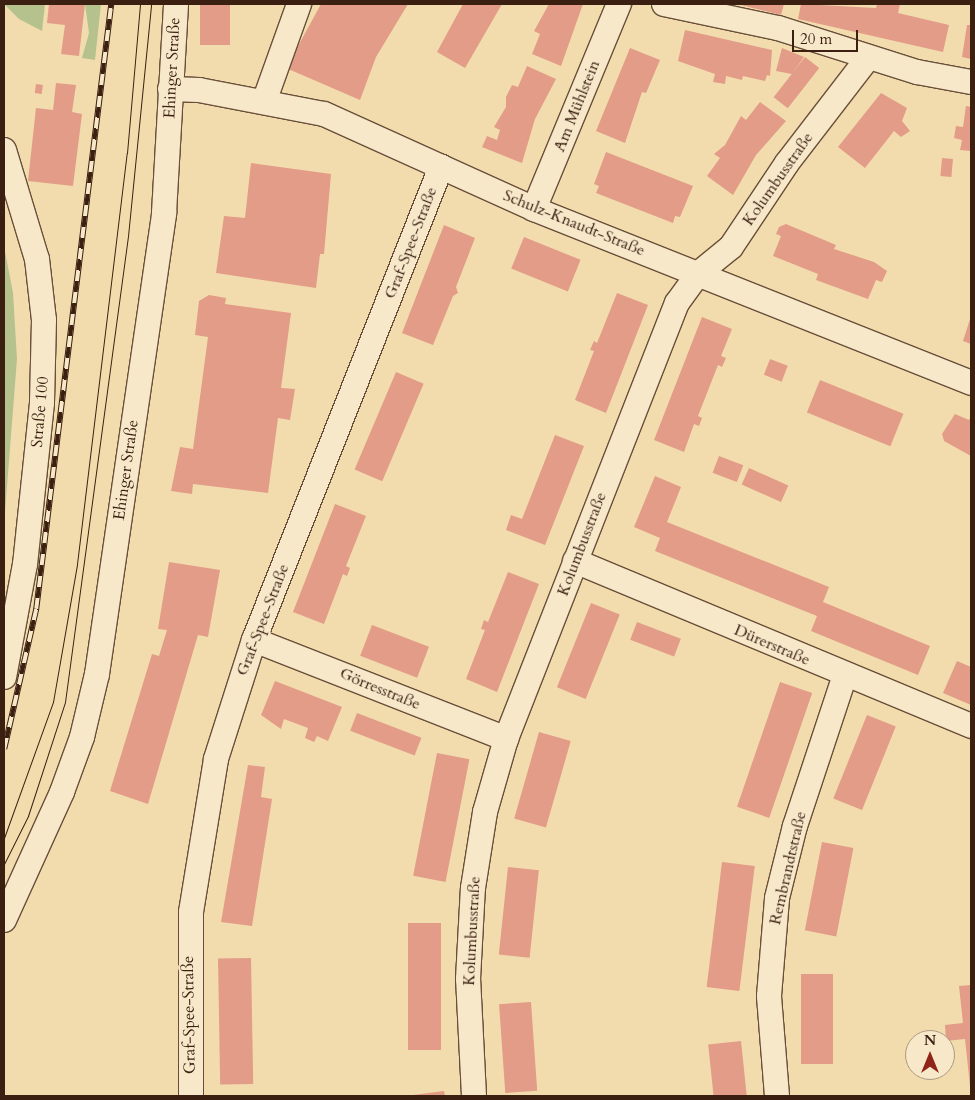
<!DOCTYPE html>
<html>
<head>
<meta charset="utf-8">
<style>
  body { margin:0 }
  #map { position:relative; width:975px; height:1100px; overflow:hidden; background:#f2dcad; font-family:Cardo,serif }
  div>[style] { position:absolute }
  [style*='--x'] { left:calc(var(--x)*1px); top:calc(var(--y)*1px); width:calc(var(--w)*1px); rotate:calc(var(--a)*1deg) }
  .green>* { inset:0; background:#b6c28e }
  .building>* { inset:0; background:#e29c87; transform-origin:0 0 }
  .roads { filter:drop-shadow(1px 0 #694f39) drop-shadow(-1px 0 #694f39) drop-shadow(0 1px #694f39) drop-shadow(0 -1px #694f39) }
  .minor>* { height:24px; margin:-12px; padding:0 12px; transform-origin:12px; border-radius:12px; background:#f7e8ca }
  .tram>* { height:1px; margin:-0.5px; padding:0 0.5px; transform-origin:0.5px; border-radius:0.5px; background:#3b2012 }
  .rail>* { height:5.5px; margin-top:-2.75px; transform-origin:0; background:repeating-linear-gradient(90deg,#f7e8ca 0 11px,#3b2012 0 22px); box-sizing:border-box; border-block:1px solid #3b2012 }
  span { translate:-50% -50%; white-space:nowrap; text-align:center; line-height:1.15; -webkit-text-stroke:4px #f7e8ca; paint-order:stroke }
  .street-label { font-size:16px; color:#3b2012 }
  .frame { position:absolute; inset:0; border:5px solid #3b2012; pointer-events:none }
  .north { position:absolute; left:905px; top:1030px; width:50px; height:50px; box-sizing:border-box; background:#f7e8ca; border:1px solid #ac9880; border-radius:50%; rotate:0deg; font-size:14px; font-weight:700; line-height:20px; text-align:center; color:#3b2012 }
  .north::after { content:''; display:block; margin:auto; width:18px; height:22px; background:#8f2418; clip-path:polygon(50% 0,100% 100%,50% 72%,0 100%) }
  .scale { position:absolute; left:792px; top:30px; width:66px; height:22px; box-sizing:border-box; border:2px solid #3b2012; border-top:0; padding-left:6px; font-size:15px; line-height:18px; white-space:nowrap; color:#3b2012; -webkit-text-stroke:4px #f7e8ca; paint-order:stroke }
</style>
</head>
<body>
<div id="map">
  <div class="green">
    <div style="clip-path:polygon(4px 4px,45px 4px,42px 31px,19px 19px)"></div>
    <div style="clip-path:polygon(85px 4px,101px 4px,95px 60px,82px 58px,89px 33px)"></div>
    <div style="clip-path:polygon(4px 246px,13px 293px,17px 359px,4px 525px)"></div>
  </div>
  <div class="building">
    <div style="clip-path:polygon(49px 4px,85px 4px,79px 56px,61px 54px,65px 25px,47px 23px)"></div>
    <div style="left:200px;top:4px;width:30px;height:41px"></div>
    <div style="clip-path:polygon(321px 4px,408px 4px,376px 57px,360px 100px,286px 68px)"></div>
    <div style="clip-path:polygon(463px 4px,502px 4px,465px 68px,437px 52px)"></div>
    <div style="clip-path:polygon(549px 4px,583px 4px,561px 66px,532px 54px,540px 34px,534px 31px)"></div>
    <div style="clip-path:polygon(737px 4px,784px 4px,781px 15px)"></div>
    <div style="clip-path:polygon(801px 4px,876px 8px,877px 4px,900px 4px,898px 13px,949px 25px,943px 52px,798px 19px)"></div>
    <div style="clip-path:polygon(967px 25px,971px 25px,971px 59px,962px 57px)"></div>
    <div style="clip-path:polygon(685px 30px,772px 50px,770px 76px,767px 75px,765px 81px,743px 76px,742px 80px,726px 76px,725px 84px,713px 82px,715px 74px,678px 61px)"></div>
    <div style="clip-path:polygon(630px 48px,660px 60px,646px 93px,642px 92px,625px 143px,596px 131px)"></div>
    <div style="clip-path:polygon(782px 48px,804px 57px,792px 74px,776px 71px)"></div>
    <div style="left:805px;top:57px;width:18px;height:51px;rotate:38deg"></div>
    <div style="clip-path:polygon(527px 66px,556px 79px,535px 119px,522px 163px,482px 147px,487px 136px,497px 140px,500px 130px,494px 127px,506px 107px,506px 97px,512px 85px,518px 87px)"></div>
    <div style="clip-path:polygon(56px 83px,76px 85px,72px 112px,82px 114px,73px 186px,28px 181px,36px 108px,53px 110px)"></div>
    <div style="left:36px;top:84px;width:7px;height:9px;rotate:8deg"></div>
    <div style="clip-path:polygon(881px 93px,907px 108px,902px 121px,910px 131px,901px 137px,894px 131px,865px 168px,838px 147px)"></div>
    <div style="clip-path:polygon(760px 102px,786px 121px,756px 155px,733px 195px,707px 176px,720px 158px,714px 154px,725px 145px,741px 116px,746px 120px)"></div>
    <div style="clip-path:polygon(966px 106px,971px 107px,971px 151px,960px 150px,962px 140px,954px 138px,956px 126px,963px 127px)"></div>
    <div style="clip-path:polygon(606px 152px,693px 186px,680px 217px,675px 216px,673px 223px,596px 193px,599px 186px,594px 184px)"></div>
    <div style="left:942px;top:158px;width:11px;height:18px;rotate:5deg"></div>
    <div style="clip-path:polygon(251px 163px,331px 174px,324px 254px,320px 254px,316px 288px,216px 273px,224px 216px,245px 218px)"></div>
    <div style="clip-path:polygon(786px 224px,836px 245px,834px 249px,874px 262px,887px 271px,882px 282px,876px 280px,868px 299px,816px 280px,818px 274px,773px 256px,781px 236px,776px 234px,779px 227px)"></div>
    <div style="clip-path:polygon(444px 225px,475px 238px,456px 287px,458px 293px,453px 296px,433px 345px,402px 333px)"></div>
    <div style="left:524px;top:237px;width:61px;height:34px;rotate:22deg"></div>
    <div style="clip-path:polygon(617px 293px,648px 305px,606px 413px,575px 400px,594px 351px,590px 350px,594px 341px,597px 343px)"></div>
    <div style="clip-path:polygon(209px 295px,226px 298px,225px 304px,291px 313px,281px 388px,295px 389px,290px 420px,278px 418px,268px 493px,193px 484px,192px 494px,171px 491px,180px 447px,193px 449px,208px 337px,195px 335px,199px 301px)"></div>
    <div style="clip-path:polygon(971px 316px,971px 344px,963px 341px)"></div>
    <div style="clip-path:polygon(702px 317px,732px 329px,721px 356px,726px 358px,722px 367px,718px 365px,698px 416px,702px 418px,699px 426px,694px 424px,684px 452px,654px 440px)"></div>
    <div style="left:770px;top:359px;width:19px;height:17px;rotate:21deg"></div>
    <div style="left:396px;top:372px;width:30px;height:106px;rotate:23deg"></div>
    <div style="left:820px;top:380px;width:90px;height:35px;rotate:22deg"></div>
    <div style="clip-path:polygon(955px 414px,969px 420px,971px 416px,971px 456px,944px 441px,942px 434px)"></div>
    <div style="clip-path:polygon(555px 435px,584px 446px,545px 545px,506px 530px,511px 515px,522px 519px)"></div>
    <div style="left:719px;top:456px;width:26px;height:18px;rotate:21deg"></div>
    <div style="left:749px;top:468px;width:43px;height:18px;rotate:24deg"></div>
    <div style="clip-path:polygon(655px 476px,681px 487px,667px 522px,829px 587px,823px 602px,930px 646px,918px 675px,811px 631px,817px 616px,655px 551px,660px 538px,634px 527px)"></div>
    <div style="clip-path:polygon(335px 504px,366px 516px,346px 566px,350px 568px,347px 576px,343px 574px,324px 624px,293px 612px)"></div>
    <div style="clip-path:polygon(169px 562px,220px 570px,208px 637px,198px 635px,148px 804px,110px 791px,152px 654px,159px 656px,167px 630px,158px 629px)"></div>
    <div style="clip-path:polygon(508px 572px,539px 584px,497px 692px,466px 679px,485px 630px,481px 629px,484px 620px,488px 622px)"></div>
    <div style="left:591px;top:603px;width:31px;height:91px;rotate:22deg"></div>
    <div style="left:637px;top:622px;width:47px;height:19px;rotate:21deg"></div>
    <div style="left:372px;top:625px;width:61px;height:33px;rotate:21deg"></div>
    <div style="clip-path:polygon(957px 661px,971px 667px,971px 705px,943px 693px)"></div>
    <div style="clip-path:polygon(275px 681px,342px 707px,328px 741px,317px 736px,314px 742px,305px 738px,308px 728px,284px 719px,281px 729px,261px 715px)"></div>
    <div style="left:780px;top:682px;width:34px;height:132px;rotate:19deg"></div>
    <div style="left:357px;top:713px;width:69px;height:19px;rotate:21deg"></div>
    <div style="left:867px;top:715px;width:31px;height:90px;rotate:22deg"></div>
    <div style="left:539px;top:732px;width:33px;height:90px;rotate:16deg"></div>
    <div style="left:437px;top:753px;width:33px;height:125px;rotate:11deg"></div>
    <div style="clip-path:polygon(248px 765px,265px 767px,261px 797px,272px 799px,252px 926px,221px 922px)"></div>
    <div style="left:822px;top:842px;width:32px;height:90px;rotate:11deg"></div>
    <div style="left:722px;top:862px;width:33px;height:126px;rotate:7deg"></div>
    <div style="left:508px;top:867px;width:31px;height:88px;rotate:6deg"></div>
    <div style="left:408px;top:923px;width:33px;height:127px"></div>
    <div style="left:251px;top:958px;width:126px;height:33px;rotate:89deg"></div>
    <div style="left:801px;top:974px;width:32px;height:90px"></div>
    <div style="clip-path:polygon(971px 985px,971px 1086px,970px 1086px,965px 1039px,946px 1041px,945px 1025px,963px 1023px,959px 986px)"></div>
    <div style="left:531px;top:1002px;width:89px;height:32px;rotate:86deg"></div>
    <div style="left:741px;top:1041px;width:55px;height:33px;rotate:84deg"></div>
    <div style="clip-path:polygon(444px 1091px,445px 1096px,413px 1096px,413px 1095px)"></div>
  </div>
  <div class="roads">
    <div class="minor">
      <div style="--x:664;--y:4;--w:116;--a:11.9"></div>
      <div style="--x:778;--y:28;--w:146;--a:17.6"></div>
      <div style="--x:917;--y:72;--w:55;--a:10.5"></div>
      <div style="--x:170;--y:89;--w:29;--a:2"></div>
      <div style="--x:199;--y:90;--w:127;--a:10.9"></div>
      <div style="--x:324;--y:114;--w:230;--a:24.3"></div>
      <div style="--x:534;--y:209;--w:470;--a:21.7"></div>
      <div style="--x:264;--y:102;--w:104;--a:-70.3"></div>
      <div style="--x:4;--y:150;--w:114;--a:73.2"></div>
      <div style="--x:37;--y:259;--w:61;--a:83.5"></div>
      <div style="--x:44;--y:320;--w:83;--a:91.4"></div>
      <div style="--x:42;--y:403;--w:162;--a:96"></div>
      <div style="--x:25;--y:564;--w:115;--a:100.5"></div>
      <div style="--x:534;--y:209;--w:222;--a:-67.5"></div>
      <div style="--x:575;--y:561;--w:429;--a:22.6"></div>
      <div style="--x:254;--y:640;--w:271;--a:21.4"></div>
      <div style="--x:4;--y:920;--w:141;--a:-65.6"></div>
      <div style="--x:62;--y:792;--w:59;--a:-70"></div>
      <div style="--x:82;--y:737;--w:65;--a:-76.6"></div>
      <div style="--x:97;--y:674;--w:466;--a:-81.7"></div>
      <div style="--x:164;--y:213;--w:209;--a:-86.7"></div>
      <div style="--x:191;--y:1096;--w:184;--a:-90"></div>
      <div style="--x:191;--y:912;--w:155;--a:-80.7"></div>
      <div style="--x:216;--y:759;--w:125;--a:-72.3"></div>
      <div style="--x:254;--y:640;--w:509;--a:-68.43"></div>
      <div style="--x:474;--y:1096;--w:117;--a:-92.9"></div>
      <div style="--x:468;--y:979;--w:91;--a:-86.9"></div>
      <div style="--x:473;--y:888;--w:77;--a:-81"></div>
      <div style="--x:485;--y:812;--w:76;--a:-74"></div>
      <div style="--x:506;--y:739;--w:468;--a:-68.6"></div>
      <div style="--x:677;--y:303;--w:37;--a:-54"></div>
      <div style="--x:699;--y:273;--w:41;--a:-39.1"></div>
      <div style="--x:731;--y:247;--w:101;--a:-56.3"></div>
      <div style="--x:787;--y:163;--w:133;--a:-52.4"></div>
      <div style="--x:777;--y:1096;--w:100;--a:-94.6"></div>
      <div style="--x:769;--y:996;--w:98;--a:-85.3"></div>
      <div style="--x:777;--y:898;--w:74;--a:-76"></div>
      <div style="--x:795;--y:826;--w:159;--a:-71.7"></div>
    </div>
  </div>
  <div class="tram">
    <div style="--x:4;--y:838;--w:145;--a:-70.2"></div>
    <div style="--x:53;--y:702;--w:140;--a:-80.1"></div>
    <div style="--x:77;--y:564;--w:414;--a:-83.1"></div>
    <div style="--x:127;--y:153;--w:150;--a:-85"></div>
    <div style="--x:4;--y:864;--w:54;--a:-63.4"></div>
    <div style="--x:28;--y:816;--w:120;--a:-72"></div>
    <div style="--x:65;--y:702;--w:470;--a:-82.3"></div>
    <div style="--x:128;--y:236;--w:233;--a:-84.3"></div>
  </div>
  <div class="rail">
    <div style="--x:4;--y:749;--w:144;--a:-77.1"></div>
    <div style="--x:36;--y:609;--w:610;--a:-82.93"></div>
  </div>
  <div class="street-label">
    <span style="left:172px;top:68px;rotate:-87deg">Ehinger Straße</span>
    <span style="left:577px;top:106px;rotate:-68deg">Am Mühlstein</span>
    <span style="left:778px;top:179px;rotate:-55deg">Kolumbusstraße</span>
    <span style="left:574px;top:223px;rotate:22deg">Schulz-Knaudt-Straße</span>
    <span style="left:411px;top:243px;rotate:-69deg">Graf-Spee-Straße</span>
    <span style="left:40px;top:412px;rotate:-85deg">Straße 100</span>
    <span style="left:126px;top:470px;rotate:-82deg">Ehinger Straße</span>
    <span style="left:582px;top:544px;rotate:-69deg">Kolumbusstraße</span>
    <span style="left:263px;top:620px;rotate:-69deg">Graf-Spee-Straße</span>
    <span style="left:772px;top:645px;rotate:23deg">Dürerstraße</span>
    <span style="left:380px;top:689px;rotate:22deg">Görresstraße</span>
    <span style="left:788px;top:868px;rotate:-77deg">Rembrandtstraße</span>
    <span style="left:472px;top:931px;rotate:-87deg">Kolumbusstraße</span>
    <span style="left:189px;top:1015px;rotate:-91deg">Graf-Spee-Straße</span>
  </div>
  <div class="frame"></div>
  <div class="north">N</div>
  <div class="scale">20 m</div>
</div>
</body>
</html>
